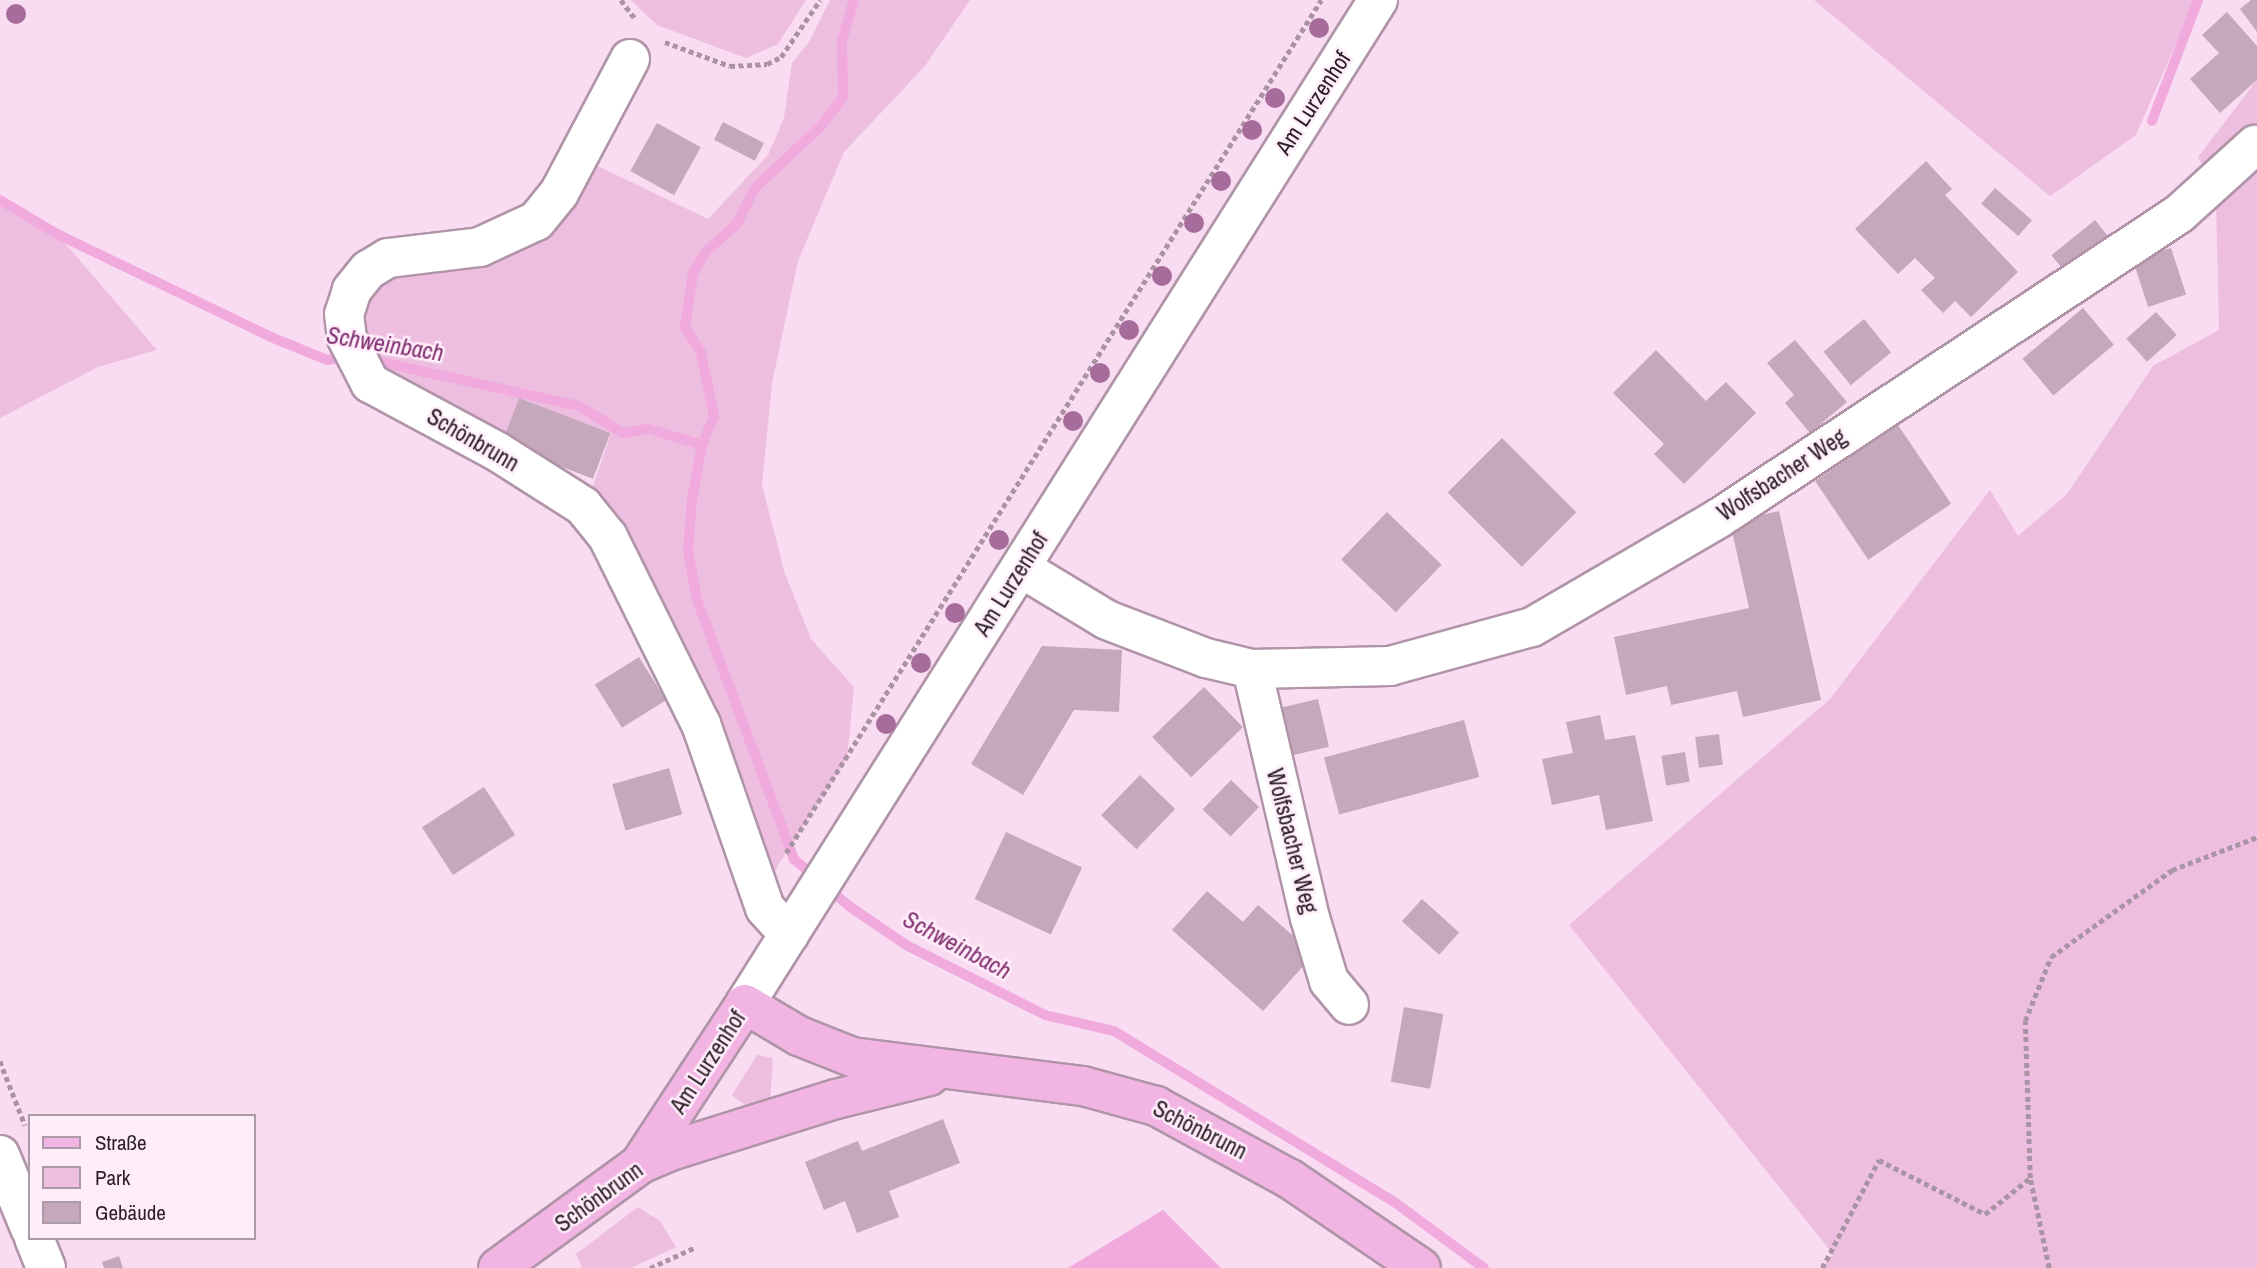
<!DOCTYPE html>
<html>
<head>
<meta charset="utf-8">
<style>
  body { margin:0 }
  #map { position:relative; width:2257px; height:1268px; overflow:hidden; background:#f9dcf1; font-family:"Archivo Narrow",sans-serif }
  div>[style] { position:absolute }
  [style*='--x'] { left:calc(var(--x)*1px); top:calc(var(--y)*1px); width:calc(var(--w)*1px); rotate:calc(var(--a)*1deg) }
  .green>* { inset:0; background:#eebee0 }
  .water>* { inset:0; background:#f0aade }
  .stream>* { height:10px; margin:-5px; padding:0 5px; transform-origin:5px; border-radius:5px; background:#f0aade }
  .building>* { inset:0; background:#c5a8bc; transform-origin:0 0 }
  .path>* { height:4.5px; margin-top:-2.25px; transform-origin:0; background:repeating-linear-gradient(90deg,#aa94a4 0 5px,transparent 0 8.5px) }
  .roads { filter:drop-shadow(2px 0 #b094a8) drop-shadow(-2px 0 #b094a8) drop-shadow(0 2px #b094a8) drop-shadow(0 -2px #b094a8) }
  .minor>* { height:38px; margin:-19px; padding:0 19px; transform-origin:19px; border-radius:19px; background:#fff }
  .major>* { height:38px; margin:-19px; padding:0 19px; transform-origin:19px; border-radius:19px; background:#f2b5e3 }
  .trees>* { width:20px; height:20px; margin:-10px; border-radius:50%; background:#a66c9b }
  span { translate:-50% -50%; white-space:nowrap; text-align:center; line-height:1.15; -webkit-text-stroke:5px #ffedfa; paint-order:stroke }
  .street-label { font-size:23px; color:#2a1f27 }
  .water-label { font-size:24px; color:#813070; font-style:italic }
  .legend { position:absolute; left:28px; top:1114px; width:228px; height:126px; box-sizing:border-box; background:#ffedfa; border:2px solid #aa9ba6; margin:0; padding:9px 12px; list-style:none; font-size:21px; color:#2a1f27 }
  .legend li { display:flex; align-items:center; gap:14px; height:35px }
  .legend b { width:35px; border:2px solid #aa9ba6 }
</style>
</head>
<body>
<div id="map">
  <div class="green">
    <div style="clip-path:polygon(631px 0,806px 0,778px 44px,746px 58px,657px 25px)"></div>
    <div style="clip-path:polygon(830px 0,970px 0,925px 66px,844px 152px,798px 261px,772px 383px,762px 485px,785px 574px,811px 639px,854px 687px,847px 759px,777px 867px,765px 908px,590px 495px,611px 433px,519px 399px,502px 444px,370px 383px,352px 290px,480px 247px,579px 157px,708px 219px,768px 155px,784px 118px,792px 63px,809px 42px)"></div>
    <div style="clip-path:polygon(1814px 0,2195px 0,2136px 135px,2050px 196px)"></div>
    <div style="clip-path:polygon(2257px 80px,2257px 1268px,1821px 1268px,1833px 1254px,1569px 925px,1830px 699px,1990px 490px,2018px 536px,2067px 494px,2153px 366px,2219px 330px,2216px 203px,2221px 197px,2198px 157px)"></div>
    <div style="clip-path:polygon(0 200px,57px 234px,157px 350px,98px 367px,0 418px)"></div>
    <div style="clip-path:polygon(757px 1055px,773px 1058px,770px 1103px,750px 1109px,732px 1095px)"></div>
    <div style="clip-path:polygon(638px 1207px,660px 1221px,676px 1247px,631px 1268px,582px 1268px,576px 1254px)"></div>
  </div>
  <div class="water">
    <div style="clip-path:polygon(1163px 1210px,1221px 1268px,1068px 1268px)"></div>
  </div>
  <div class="stream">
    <div style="--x:854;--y:0;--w:42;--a:106.7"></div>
    <div style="--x:842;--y:40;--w:57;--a:89"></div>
    <div style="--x:843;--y:97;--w:38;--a:127"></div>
    <div style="--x:820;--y:127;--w:89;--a:136.8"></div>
    <div style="--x:755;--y:188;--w:42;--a:117.2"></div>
    <div style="--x:736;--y:225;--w:38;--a:139"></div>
    <div style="--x:707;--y:250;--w:27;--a:121"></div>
    <div style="--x:693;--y:273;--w:55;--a:98.4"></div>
    <div style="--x:685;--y:327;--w:31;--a:58"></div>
    <div style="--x:701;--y:353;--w:64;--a:78.3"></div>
    <div style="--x:714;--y:416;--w:31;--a:112"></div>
    <div style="--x:702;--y:445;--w:56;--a:100.3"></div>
    <div style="--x:692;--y:500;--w:51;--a:94.5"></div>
    <div style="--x:688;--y:551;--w:50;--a:79.6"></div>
    <div style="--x:697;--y:600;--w:277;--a:69.5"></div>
    <div style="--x:794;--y:859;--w:72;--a:40.5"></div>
    <div style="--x:849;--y:906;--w:69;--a:34.4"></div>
    <div style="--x:906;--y:945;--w:156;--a:26.7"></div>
    <div style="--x:1045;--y:1015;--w:71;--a:13.1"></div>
    <div style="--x:1114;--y:1031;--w:327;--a:31.4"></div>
    <div style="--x:1393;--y:1201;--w:113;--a:36.4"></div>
    <div style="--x:2152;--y:121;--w:129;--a:-69.2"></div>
    <div style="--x:0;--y:200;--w:66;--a:30.8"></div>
    <div style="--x:57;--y:234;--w:237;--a:25.7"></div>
    <div style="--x:271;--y:337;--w:61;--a:22.3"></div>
    <div style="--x:327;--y:360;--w:21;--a:-8"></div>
    <div style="--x:367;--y:359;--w:217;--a:12.5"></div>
    <div style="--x:579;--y:406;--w:52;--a:31.5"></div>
    <div style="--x:623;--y:433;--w:26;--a:-9"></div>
    <div style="--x:649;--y:429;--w:55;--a:16.8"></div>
  </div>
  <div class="building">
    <div style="clip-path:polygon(2251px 0,2257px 0,2257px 32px,2240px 9px)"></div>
    <div style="clip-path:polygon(2227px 12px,2257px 46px,2257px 80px,2220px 113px,2190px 79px,2219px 53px,2202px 35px)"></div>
    <div style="left:723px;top:122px;width:46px;height:20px;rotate:27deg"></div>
    <div style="left:657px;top:123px;width:50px;height:55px;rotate:29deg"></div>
    <div style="clip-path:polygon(1926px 161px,1952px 189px,1945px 195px,2018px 272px,1971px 317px,1955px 301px,1943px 313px,1921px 290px,1935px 278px,1915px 258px,1898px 274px,1855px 229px)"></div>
    <div style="left:1995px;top:188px;width:49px;height:21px;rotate:41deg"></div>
    <div style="left:2095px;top:220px;width:26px;height:56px;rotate:51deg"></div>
    <div style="left:2171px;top:248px;width:49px;height:40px;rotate:72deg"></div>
    <div style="left:2083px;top:308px;width:48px;height:79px;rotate:50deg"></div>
    <div style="left:2156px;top:312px;width:31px;height:40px;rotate:48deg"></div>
    <div style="left:1864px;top:319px;width:43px;height:52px;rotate:51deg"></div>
    <div style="clip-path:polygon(1795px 340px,1847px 402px,1810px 433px,1785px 403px,1794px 395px,1767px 363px)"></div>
    <div style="clip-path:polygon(1656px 350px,1706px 401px,1726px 382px,1756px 413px,1684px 484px,1654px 454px,1664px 444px,1613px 393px)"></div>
    <div style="left:519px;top:398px;width:98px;height:49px;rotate:21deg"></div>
    <div style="left:1898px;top:425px;width:95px;height:100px;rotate:56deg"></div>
    <div style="left:1502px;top:438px;width:105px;height:77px;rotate:45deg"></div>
    <div style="clip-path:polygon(1779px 511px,1821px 700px,1743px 717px,1737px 691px,1671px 705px,1667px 686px,1626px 695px,1614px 637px,1749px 608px,1730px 522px)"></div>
    <div style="left:1387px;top:512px;width:76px;height:66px;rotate:44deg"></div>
    <div style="clip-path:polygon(1042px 646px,1122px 650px,1119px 712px,1074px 710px,1023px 795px,971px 764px)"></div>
    <div style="left:639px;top:657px;width:51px;height:52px;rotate:58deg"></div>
    <div style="left:1204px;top:687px;width:56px;height:72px;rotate:46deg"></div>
    <div style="left:1318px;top:699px;width:49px;height:44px;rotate:77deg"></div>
    <div style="clip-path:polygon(1600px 715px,1605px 740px,1635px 735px,1653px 821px,1606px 830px,1599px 795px,1552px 805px,1542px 759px,1573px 753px,1566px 722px)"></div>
    <div style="left:1464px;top:720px;width:59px;height:145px;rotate:75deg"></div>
    <div style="left:1719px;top:734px;width:31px;height:24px;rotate:83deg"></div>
    <div style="left:1685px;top:752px;width:30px;height:24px;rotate:81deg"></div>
    <div style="left:669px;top:768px;width:48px;height:59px;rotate:74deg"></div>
    <div style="left:1140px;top:775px;width:49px;height:56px;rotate:44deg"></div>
    <div style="left:1231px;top:780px;width:39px;height:41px;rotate:44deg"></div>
    <div style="left:484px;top:787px;width:57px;height:74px;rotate:57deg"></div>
    <div style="left:1006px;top:832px;width:84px;height:74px;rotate:25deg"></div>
    <div style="clip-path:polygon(1207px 891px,1243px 922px,1258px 905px,1314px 954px,1263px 1011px,1172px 930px)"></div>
    <div style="left:1422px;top:899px;width:50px;height:30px;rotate:42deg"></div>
    <div style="left:1404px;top:1007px;width:40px;height:76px;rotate:10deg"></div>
    <div style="clip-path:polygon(943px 1119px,960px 1163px,889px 1191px,899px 1217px,857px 1233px,845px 1201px,824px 1210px,805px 1162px,858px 1141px,862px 1151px)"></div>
    <div style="clip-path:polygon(119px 1256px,123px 1268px,104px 1268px,102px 1262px)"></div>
  </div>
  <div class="path">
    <div style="--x:621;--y:0;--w:25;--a:53"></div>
    <div style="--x:665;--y:42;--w:69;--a:20.3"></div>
    <div style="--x:730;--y:66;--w:37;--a:-3"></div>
    <div style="--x:767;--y:64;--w:16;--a:-27"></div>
    <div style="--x:781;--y:57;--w:69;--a:-55.6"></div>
    <div style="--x:786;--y:853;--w:1007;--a:-57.9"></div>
    <div style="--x:0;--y:1061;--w:69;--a:68.7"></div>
    <div style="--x:650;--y:1268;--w:51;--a:-24.5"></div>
    <div style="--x:1822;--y:1268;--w:122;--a:-62.2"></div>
    <div style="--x:1879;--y:1160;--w:119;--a:27"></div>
    <div style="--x:1985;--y:1214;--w:58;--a:-38.7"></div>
    <div style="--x:2049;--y:1268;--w:92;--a:-101.9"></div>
    <div style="--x:2030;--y:1178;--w:157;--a:-91.8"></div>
    <div style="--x:2025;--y:1021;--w:69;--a:-67.9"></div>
    <div style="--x:2051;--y:957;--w:149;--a:-35.7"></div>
    <div style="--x:2172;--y:870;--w:91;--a:-21.2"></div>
  </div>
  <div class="roads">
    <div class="minor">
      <div style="--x:630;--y:59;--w:152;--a:117.9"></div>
      <div style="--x:559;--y:193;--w:36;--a:129"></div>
      <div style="--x:536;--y:221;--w:62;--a:155.1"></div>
      <div style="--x:480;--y:247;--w:93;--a:173.2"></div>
      <div style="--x:388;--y:258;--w:23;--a:149"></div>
      <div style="--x:368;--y:270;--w:26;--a:129"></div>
      <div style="--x:352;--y:290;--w:25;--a:108"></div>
      <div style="--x:344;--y:314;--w:24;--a:83"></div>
      <div style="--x:347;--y:338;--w:51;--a:62.9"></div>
      <div style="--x:370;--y:383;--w:145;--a:28.3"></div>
      <div style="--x:498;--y:452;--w:101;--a:32.4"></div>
      <div style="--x:583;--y:506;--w:40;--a:51"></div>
      <div style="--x:608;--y:537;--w:209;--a:63.6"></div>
      <div style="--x:701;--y:724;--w:195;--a:70.8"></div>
      <div style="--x:765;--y:908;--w:36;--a:48"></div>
      <div style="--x:1021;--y:568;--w:100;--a:31.2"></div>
      <div style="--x:1107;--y:620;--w:106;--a:21"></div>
      <div style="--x:1206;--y:658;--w:47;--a:13.4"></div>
      <div style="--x:1252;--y:669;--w:138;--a:-1.2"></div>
      <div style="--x:1390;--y:666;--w:147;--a:-15.4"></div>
      <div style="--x:1532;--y:627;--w:216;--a:-30.2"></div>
      <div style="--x:1719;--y:518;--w:551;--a:-33.46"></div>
      <div style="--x:2179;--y:214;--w:103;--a:-42.2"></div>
      <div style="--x:1252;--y:669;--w:256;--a:76.9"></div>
      <div style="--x:1310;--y:918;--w:66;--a:73.2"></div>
      <div style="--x:1329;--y:981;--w:31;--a:50"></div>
      <div style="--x:745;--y:1004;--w:1187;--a:-57.77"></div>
      <div style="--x:0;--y:1155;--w:79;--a:67.7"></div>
      <div style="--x:34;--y:1238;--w:32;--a:68"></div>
    </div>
    <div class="major">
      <div style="--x:640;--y:1164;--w:191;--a:-56.7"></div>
      <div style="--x:745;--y:1004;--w:63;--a:30.7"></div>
      <div style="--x:799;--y:1036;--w:57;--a:21.6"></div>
      <div style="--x:852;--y:1057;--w:233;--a:7.2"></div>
      <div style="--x:1083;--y:1086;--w:76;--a:15.3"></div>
      <div style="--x:1156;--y:1106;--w:153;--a:28.6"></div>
      <div style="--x:1290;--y:1179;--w:158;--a:34.2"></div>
      <div style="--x:498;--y:1268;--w:176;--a:-36.2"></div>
      <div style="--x:640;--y:1164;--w:33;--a:-23"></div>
      <div style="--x:670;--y:1151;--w:174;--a:-17.4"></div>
      <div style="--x:836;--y:1099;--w:96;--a:-13.9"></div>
    </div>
  </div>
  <div class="trees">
    <div style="left:16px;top:14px"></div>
    <div style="left:1319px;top:28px"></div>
    <div style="left:1275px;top:98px"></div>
    <div style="left:1252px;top:130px"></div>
    <div style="left:1221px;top:181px"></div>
    <div style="left:1194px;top:223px"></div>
    <div style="left:1162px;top:276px"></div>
    <div style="left:1129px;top:330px"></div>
    <div style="left:1100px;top:373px"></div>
    <div style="left:1073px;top:421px"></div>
    <div style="left:999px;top:540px"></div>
    <div style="left:955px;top:613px"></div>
    <div style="left:921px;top:663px"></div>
    <div style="left:886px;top:724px"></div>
  </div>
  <div class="street-label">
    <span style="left:1313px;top:103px;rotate:-57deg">Am Lurzenhof</span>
    <span style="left:473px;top:440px;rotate:30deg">Schönbrunn</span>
    <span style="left:1782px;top:475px;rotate:-33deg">Wolfsbacher Weg</span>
    <span style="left:1011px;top:584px;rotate:-58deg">Am Lurzenhof</span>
    <span style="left:1292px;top:841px;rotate:76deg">Wolfsbacher Weg</span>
    <span style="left:708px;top:1062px;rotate:-57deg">Am Lurzenhof</span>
    <span style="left:1200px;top:1130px;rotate:27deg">Schönbrunn</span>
    <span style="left:599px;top:1197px;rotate:-36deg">Schönbrunn</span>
  </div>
  <div class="water-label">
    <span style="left:385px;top:344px;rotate:9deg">Schweinbach</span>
    <span style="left:957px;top:945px;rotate:28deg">Schweinbach</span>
  </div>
  <ul class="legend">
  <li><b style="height:9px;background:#f2b5e3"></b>Straße</li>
  <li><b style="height:19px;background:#eebee0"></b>Park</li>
  <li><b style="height:19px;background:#c5a8bc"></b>Gebäude</li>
  </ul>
</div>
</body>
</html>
